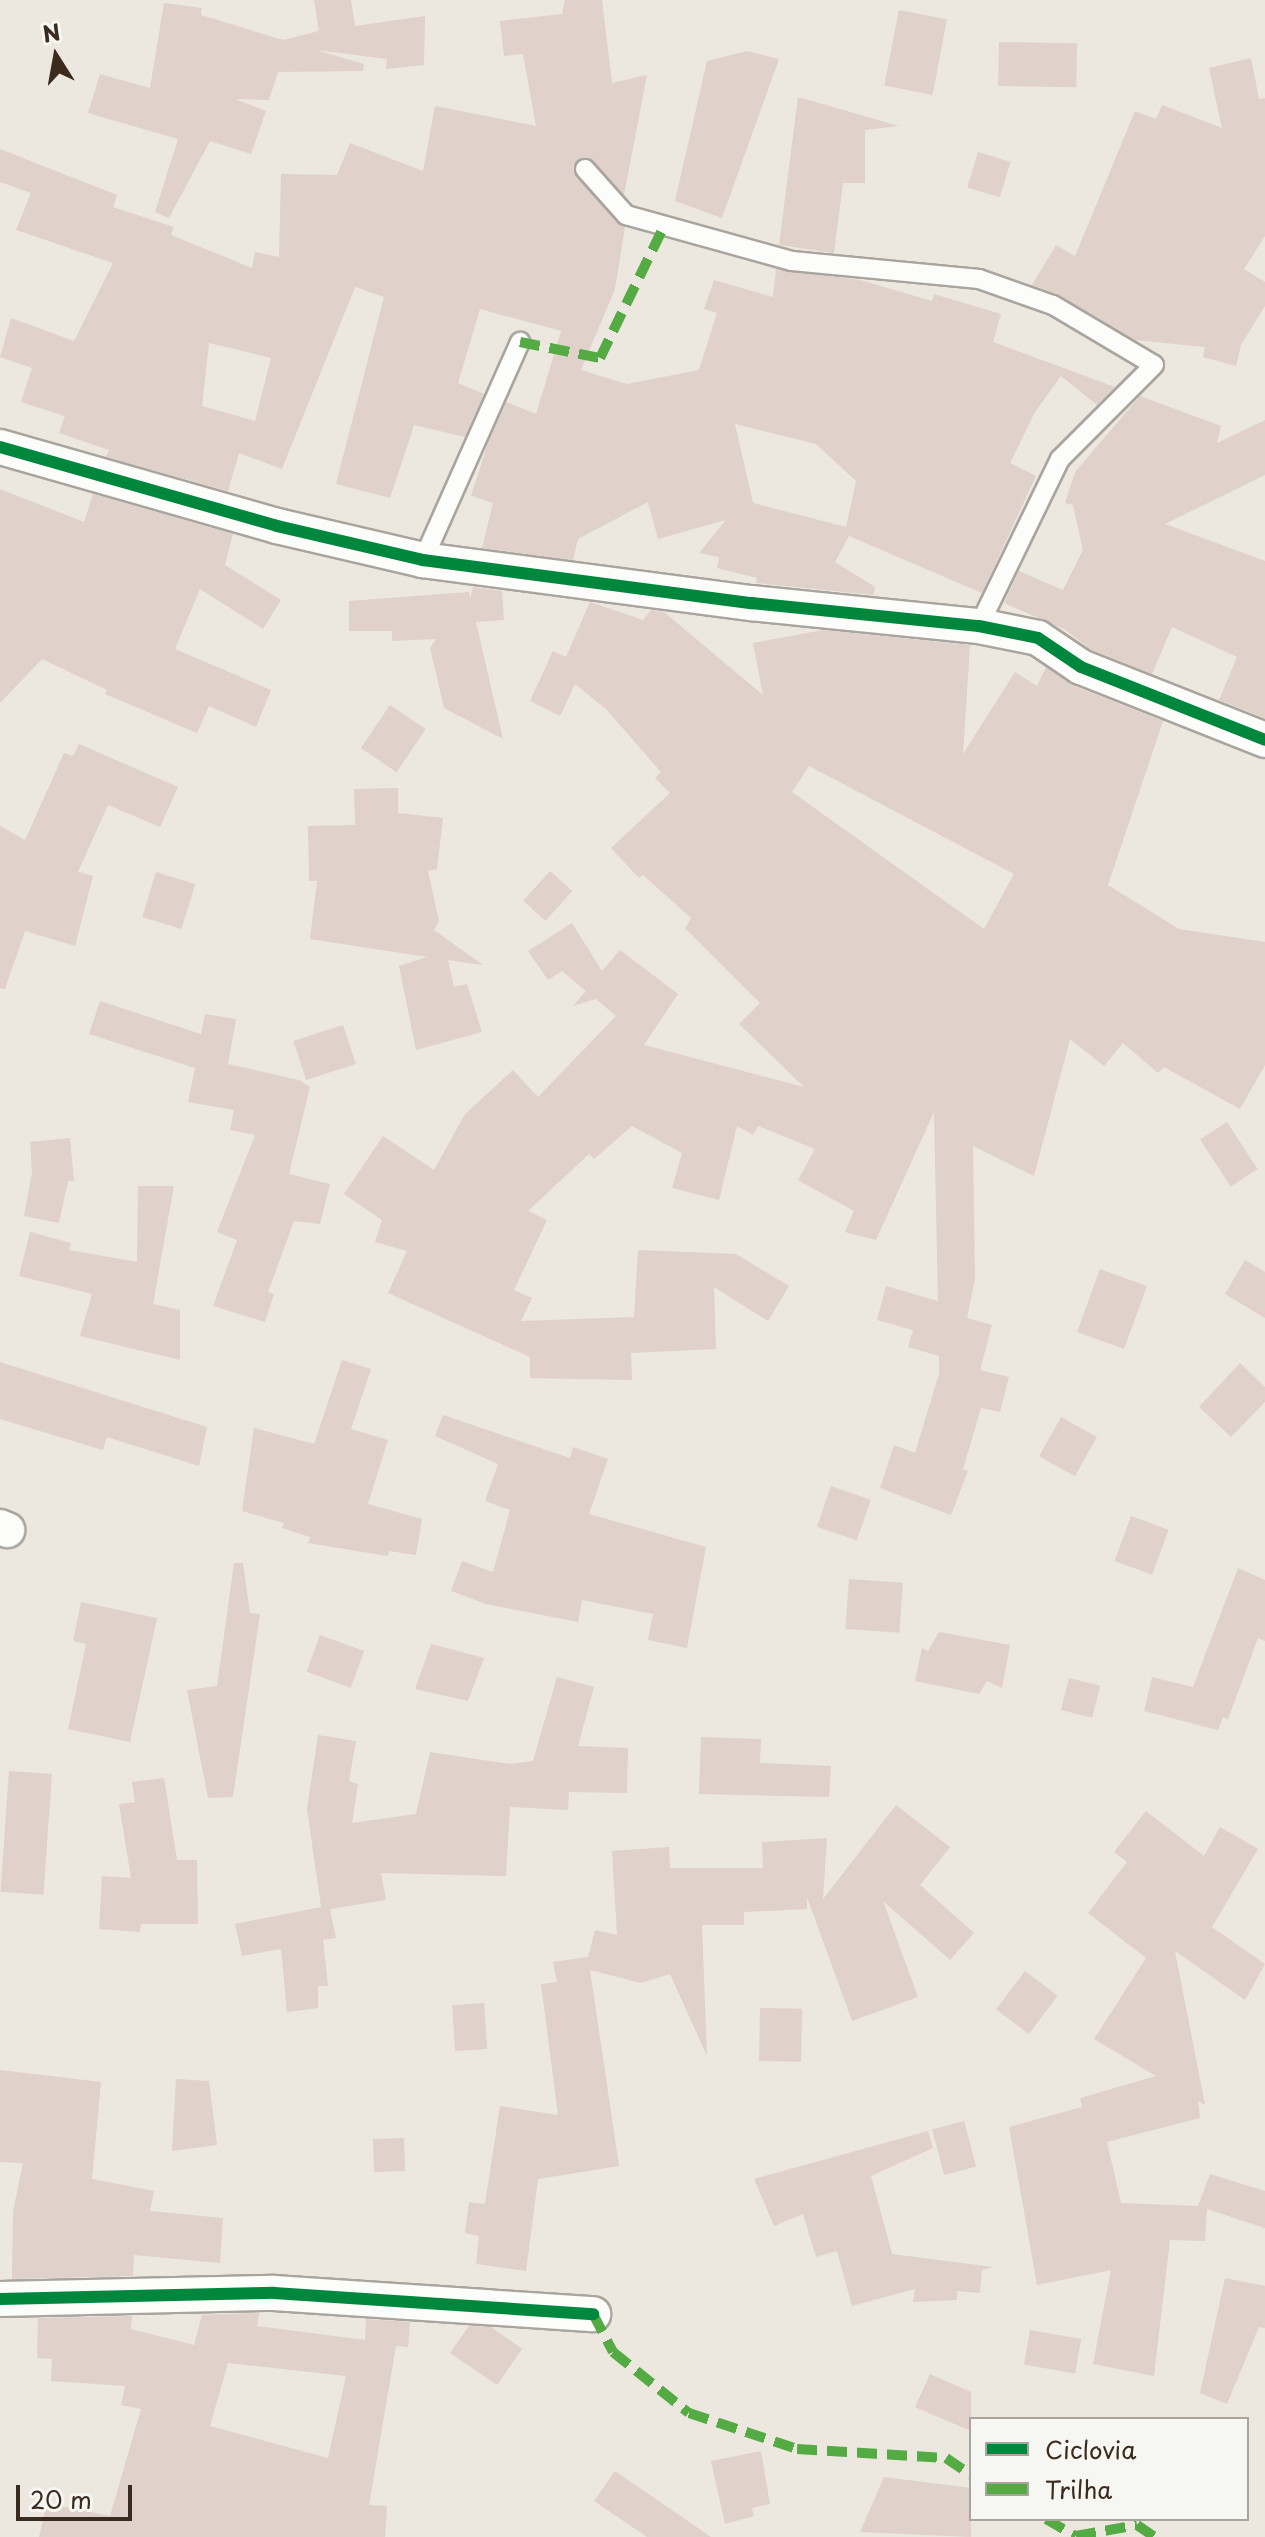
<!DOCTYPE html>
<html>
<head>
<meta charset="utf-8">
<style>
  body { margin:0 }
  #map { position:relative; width:1265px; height:2537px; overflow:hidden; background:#ece8df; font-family:"Playpen Sans",sans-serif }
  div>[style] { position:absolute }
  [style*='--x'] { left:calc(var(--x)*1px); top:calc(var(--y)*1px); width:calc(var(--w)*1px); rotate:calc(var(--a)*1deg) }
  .building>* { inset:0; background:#e0d1ca; transform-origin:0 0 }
  .roads { filter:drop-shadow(2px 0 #a9a59e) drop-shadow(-2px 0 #a9a59e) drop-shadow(0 2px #a9a59e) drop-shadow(0 -2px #a9a59e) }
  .lane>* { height:18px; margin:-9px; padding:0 9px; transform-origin:9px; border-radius:9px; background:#fcfcfa }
  .street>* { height:34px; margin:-17px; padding:0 17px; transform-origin:17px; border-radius:17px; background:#fcfcfa }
  .quiet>* { height:10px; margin-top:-5px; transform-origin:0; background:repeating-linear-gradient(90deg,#55ab43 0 20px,transparent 0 30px) }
  .cycleway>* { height:12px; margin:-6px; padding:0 6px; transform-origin:6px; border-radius:6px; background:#00873e }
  span { translate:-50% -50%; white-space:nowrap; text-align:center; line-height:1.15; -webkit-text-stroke:6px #f6f6f2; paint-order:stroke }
  .legend { position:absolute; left:969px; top:2417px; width:280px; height:104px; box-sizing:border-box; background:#f6f6f2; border:2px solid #aba49d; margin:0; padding:10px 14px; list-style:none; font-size:24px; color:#3b2a1e }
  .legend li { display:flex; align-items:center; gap:16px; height:40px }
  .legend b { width:40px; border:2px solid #aba49d }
  .north { position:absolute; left:16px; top:16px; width:80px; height:80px; -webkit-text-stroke:6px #f6f6f2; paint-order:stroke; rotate:349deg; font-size:22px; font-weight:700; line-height:32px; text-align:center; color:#3b2a1e }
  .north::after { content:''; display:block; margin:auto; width:28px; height:36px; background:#3b2a1e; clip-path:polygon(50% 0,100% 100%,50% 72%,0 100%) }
  .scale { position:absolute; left:16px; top:2485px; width:116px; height:36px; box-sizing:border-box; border:4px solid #3b2a1e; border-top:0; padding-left:10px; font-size:24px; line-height:28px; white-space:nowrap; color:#3b2a1e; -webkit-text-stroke:6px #f6f6f2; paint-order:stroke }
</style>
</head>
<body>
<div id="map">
  <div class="building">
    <div style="clip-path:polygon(314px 0,351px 0,355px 26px,425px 16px,424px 65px,386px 69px,387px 59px,316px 50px,364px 64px,363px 71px,278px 72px,269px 100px,235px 99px,266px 111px,251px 154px,210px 141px,169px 218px,155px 212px,178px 139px,88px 113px,100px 74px,150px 88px,164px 3px,202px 8px,201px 15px,283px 40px,319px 31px)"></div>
    <div style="clip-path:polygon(evenodd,565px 0,602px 0,612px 83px,647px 75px,624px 195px,589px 158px,573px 166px,576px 177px,625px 227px,615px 289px,581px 370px,627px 384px,699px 370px,717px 313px,704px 309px,714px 280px,773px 297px,776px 269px,860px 280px,932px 301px,934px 294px,1001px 314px,993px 342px,1115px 387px,1097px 405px,1061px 376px,1035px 412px,1010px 463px,1036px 476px,982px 593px,849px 536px,835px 562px,875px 587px,873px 595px,756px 583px,757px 578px,717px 568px,719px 557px,699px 553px,726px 520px,658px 539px,648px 502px,578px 539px,573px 560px,482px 548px,493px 503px,471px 496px,488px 443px,506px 402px,536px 414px,561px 331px,480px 309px,458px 383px,484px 394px,465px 437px,414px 425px,390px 498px,336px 484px,384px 297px,355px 287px,282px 469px,239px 453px,228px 491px,106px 457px,109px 450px,59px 433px,65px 416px,21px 402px,32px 368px,0 357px,11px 318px,74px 341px,113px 263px,16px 230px,31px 193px,0 182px,0 149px,117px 195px,113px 207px,174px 227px,171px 235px,252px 268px,255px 252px,279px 257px,281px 174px,337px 175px,350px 143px,423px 171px,435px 106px,536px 126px,523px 54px,504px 56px,500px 21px,562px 14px,565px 0,209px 343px,271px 358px,255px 421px,202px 406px,209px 343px,565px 0,735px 424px,816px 444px,856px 481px,846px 527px,753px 503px,735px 424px)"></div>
    <div style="left:899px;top:10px;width:49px;height:77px;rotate:11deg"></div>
    <div style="left:999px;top:42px;width:78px;height:44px;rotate:1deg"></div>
    <div style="clip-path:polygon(747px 51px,779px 59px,722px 218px,675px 201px,707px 61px)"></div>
    <div style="clip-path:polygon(1251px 58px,1259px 99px,1265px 98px,1265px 236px,1244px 269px,1265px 282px,1265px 306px,1241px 345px,1236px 366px,1203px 357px,1205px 347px,1135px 340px,1059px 295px,1032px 285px,1056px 245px,1075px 256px,1135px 111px,1156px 119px,1162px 105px,1222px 128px,1209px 68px)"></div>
    <div style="clip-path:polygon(798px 97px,899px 126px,865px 130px,865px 183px,843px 183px,834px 253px,779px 245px)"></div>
    <div style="left:978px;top:152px;width:34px;height:37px;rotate:17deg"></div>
    <div style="clip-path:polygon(1140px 396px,1221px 426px,1217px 443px,1265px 420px,1265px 475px,1165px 524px,1265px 561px,1265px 718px,1219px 700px,1237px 657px,1172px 627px,1152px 674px,1090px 649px,1064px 629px,1004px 603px,1019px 571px,1063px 590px,1083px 550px,1073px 505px,1065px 503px,1075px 472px)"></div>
    <div style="clip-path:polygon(0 489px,84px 522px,93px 494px,233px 534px,225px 565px,281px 600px,263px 629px,200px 589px,175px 649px,271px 690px,256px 727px,209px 706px,197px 733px,105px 694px,107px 690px,42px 659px,0 703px)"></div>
    <div style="clip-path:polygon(473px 587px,502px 591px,504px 620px,476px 622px,503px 739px,444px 708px,430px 648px,436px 639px,392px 641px,392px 631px,349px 631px,349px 601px,469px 592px,470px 599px)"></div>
    <div style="clip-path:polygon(evenodd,590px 602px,643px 620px,651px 610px,664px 612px,763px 695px,753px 643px,823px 630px,970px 645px,963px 754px,1015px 672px,1037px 686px,1046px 667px,1074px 686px,1163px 721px,1108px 885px,1179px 929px,1265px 942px,1265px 1065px,1240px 1109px,1164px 1067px,1158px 1073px,1123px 1043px,1104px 1066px,1070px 1039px,1034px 1176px,973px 1146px,975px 1279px,967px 1318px,992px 1325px,980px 1370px,1009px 1377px,1000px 1412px,981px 1408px,963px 1469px,968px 1471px,951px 1515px,880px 1488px,894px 1445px,915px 1453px,939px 1374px,939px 1356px,908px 1347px,913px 1330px,877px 1320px,886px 1286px,938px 1301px,934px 1112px,876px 1240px,845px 1232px,854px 1211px,798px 1180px,815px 1149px,758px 1126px,753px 1135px,737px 1126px,719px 1200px,672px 1188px,682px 1153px,632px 1126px,594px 1159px,589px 1154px,528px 1211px,547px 1220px,514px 1290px,532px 1298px,521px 1321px,634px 1317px,638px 1250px,736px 1254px,789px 1286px,768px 1321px,714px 1287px,716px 1349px,631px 1353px,632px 1380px,530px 1378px,530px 1357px,388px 1293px,407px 1251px,375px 1242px,382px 1220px,344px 1194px,383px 1136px,434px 1170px,465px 1114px,513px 1070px,538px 1097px,616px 1016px,596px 999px,573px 1006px,586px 991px,562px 971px,548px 980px,528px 951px,572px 923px,602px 971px,620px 950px,678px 994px,644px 1045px,804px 1087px,739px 1024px,760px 1003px,685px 928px,691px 918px,643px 875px,639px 878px,611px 848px,670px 793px,655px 778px,661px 772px,606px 709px,575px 684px,560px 716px,530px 701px,553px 651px,566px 657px,590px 602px,809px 766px,1014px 874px,984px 929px,792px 792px,809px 766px)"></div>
    <div style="left:390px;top:705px;width:43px;height:52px;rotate:34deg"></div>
    <div style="clip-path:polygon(79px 744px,178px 787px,160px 827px,108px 805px,78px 872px,93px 876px,75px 946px,25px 931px,5px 989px,0 988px,0 826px,25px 840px,64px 753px,73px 756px)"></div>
    <div style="clip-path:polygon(398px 788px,398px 813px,443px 818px,437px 869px,428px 871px,439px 921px,434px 930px,483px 965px,448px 960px,454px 987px,467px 984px,482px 1032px,416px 1050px,399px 966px,427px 957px,310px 939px,317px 881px,309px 881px,308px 826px,355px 825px,354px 789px)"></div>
    <div style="left:550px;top:871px;width:30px;height:40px;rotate:42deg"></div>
    <div style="left:156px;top:872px;width:41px;height:47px;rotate:17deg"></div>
    <div style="clip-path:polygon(100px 1001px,201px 1034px,205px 1014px,236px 1019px,228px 1064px,299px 1080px,310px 1087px,289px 1174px,330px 1184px,320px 1224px,294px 1221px,268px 1292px,274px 1294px,265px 1322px,213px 1306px,237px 1240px,217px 1232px,255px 1135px,230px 1130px,234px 1110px,188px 1102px,195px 1068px,89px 1034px)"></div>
    <div style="left:343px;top:1025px;width:41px;height:52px;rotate:72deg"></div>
    <div style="left:1227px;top:1122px;width:56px;height:32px;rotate:57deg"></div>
    <div style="clip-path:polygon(70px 1138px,74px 1181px,68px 1181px,59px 1223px,24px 1216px,32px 1172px,30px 1142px)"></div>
    <div style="clip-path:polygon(138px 1186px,174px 1186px,153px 1304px,180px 1310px,180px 1360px,80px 1336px,92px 1294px,19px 1276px,30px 1232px,71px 1243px,69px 1250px,137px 1262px)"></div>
    <div style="clip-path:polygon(1245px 1260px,1265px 1272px,1265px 1318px,1225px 1294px)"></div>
    <div style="left:1100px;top:1269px;width:50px;height:67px;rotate:20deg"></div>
    <div style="clip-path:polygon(342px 1360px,371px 1369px,351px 1429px,388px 1440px,368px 1504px,422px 1519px,416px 1555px,389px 1551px,388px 1556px,308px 1543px,310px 1537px,282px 1528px,284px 1523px,242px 1511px,254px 1428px,314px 1444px)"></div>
    <div style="clip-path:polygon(0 1362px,207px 1427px,199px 1466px,107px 1437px,103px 1450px,0 1419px)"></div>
    <div style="clip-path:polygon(1240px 1363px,1265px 1387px,1265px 1402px,1231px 1437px,1199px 1407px)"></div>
    <div style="clip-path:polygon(443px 1415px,570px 1458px,573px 1447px,608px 1459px,589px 1514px,706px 1547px,687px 1648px,648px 1640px,653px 1614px,582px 1600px,578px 1622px,486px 1604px,451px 1591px,462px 1561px,493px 1572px,510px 1510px,485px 1501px,498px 1464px,435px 1436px)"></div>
    <div style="left:1061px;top:1417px;width:41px;height:45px;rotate:29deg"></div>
    <div style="left:831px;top:1486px;width:42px;height:43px;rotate:19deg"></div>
    <div style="left:1131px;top:1516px;width:40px;height:48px;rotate:20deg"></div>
    <div style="clip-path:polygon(234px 1563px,243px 1563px,250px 1613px,260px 1614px,233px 1797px,208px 1798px,187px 1690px,217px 1686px)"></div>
    <div style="clip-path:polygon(1238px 1568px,1265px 1580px,1265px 1641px,1258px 1638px,1228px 1719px,1223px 1717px,1218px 1730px,1144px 1711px,1152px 1677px,1193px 1687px)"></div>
    <div style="left:849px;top:1579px;width:54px;height:50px;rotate:4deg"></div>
    <div style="clip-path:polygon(81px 1602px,157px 1618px,130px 1742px,68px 1729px,86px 1644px,73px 1641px)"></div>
    <div style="clip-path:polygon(939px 1632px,1010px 1645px,1002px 1688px,987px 1681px,979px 1694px,915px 1681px,922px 1648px,928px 1651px)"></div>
    <div style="left:320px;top:1635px;width:47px;height:39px;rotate:20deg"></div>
    <div style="clip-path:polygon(431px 1644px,484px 1658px,468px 1701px,415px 1689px)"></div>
    <div style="clip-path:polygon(557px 1677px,594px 1687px,578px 1746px,628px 1748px,627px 1793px,569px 1792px,568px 1810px,510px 1807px,506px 1876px,381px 1873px,386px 1900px,330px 1909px,336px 1938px,323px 1940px,328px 1986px,318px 1986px,318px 2008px,287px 2012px,281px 1949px,242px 1956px,235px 1924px,321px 1907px,307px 1809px,318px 1735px,356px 1741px,349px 1781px,358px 1784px,352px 1823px,416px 1814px,430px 1752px,510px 1764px,533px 1761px)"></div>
    <div style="left:1069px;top:1678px;width:32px;height:33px;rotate:14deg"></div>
    <div style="clip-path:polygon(701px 1737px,761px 1739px,760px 1763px,831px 1766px,829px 1797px,699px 1794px)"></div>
    <div style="left:9px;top:1771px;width:43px;height:121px;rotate:4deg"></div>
    <div style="clip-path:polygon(164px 1778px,177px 1860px,197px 1860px,198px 1924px,141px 1924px,140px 1932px,99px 1929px,102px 1876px,131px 1878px,119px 1804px,135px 1802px,132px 1782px)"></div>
    <div style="clip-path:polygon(896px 1805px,950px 1847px,920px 1885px,974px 1933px,950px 1960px,883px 1901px,918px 1997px,852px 2021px,807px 1897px,807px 1909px,744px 1912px,744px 1925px,702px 1925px,707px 2056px,670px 1974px,641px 1983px,590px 1970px,619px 2166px,538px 2179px,526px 2271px,476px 2264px,479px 2236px,465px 2233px,469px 2202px,485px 2204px,500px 2106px,558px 2115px,541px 1984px,557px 1982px,553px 1962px,588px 1957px,595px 1930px,617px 1935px,612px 1851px,669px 1847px,670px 1868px,763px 1868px,762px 1842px,827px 1838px,823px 1899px)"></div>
    <div style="clip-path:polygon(1146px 1811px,1204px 1856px,1220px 1827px,1258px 1849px,1212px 1927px,1265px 1964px,1245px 2000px,1175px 1951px,1205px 2105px,1198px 2101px,1200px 2118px,1107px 2142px,1121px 2203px,1198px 2206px,1210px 2174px,1265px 2191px,1265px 2228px,1207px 2209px,1205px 2241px,1170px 2240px,1154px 2376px,1093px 2364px,1111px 2270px,1037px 2285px,1009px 2127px,1082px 2107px,1080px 2098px,1156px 2076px,1094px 2039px,1146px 1958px,1088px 1913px,1127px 1862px,1114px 1852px)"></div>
    <div style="left:1025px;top:1971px;width:41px;height:48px;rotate:37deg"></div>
    <div style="left:484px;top:2003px;width:46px;height:32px;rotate:86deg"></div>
    <div style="left:760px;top:2008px;width:42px;height:53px;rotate:1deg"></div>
    <div style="clip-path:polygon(0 2070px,101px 2082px,92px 2179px,154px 2191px,150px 2211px,223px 2218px,220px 2263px,134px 2255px,133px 2276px,12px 2279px,13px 2211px,23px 2163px,0 2162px)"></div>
    <div style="clip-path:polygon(176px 2079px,209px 2081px,217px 2145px,172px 2151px)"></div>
    <div style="left:964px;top:2121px;width:47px;height:33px;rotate:75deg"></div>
    <div style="clip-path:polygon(928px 2131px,933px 2148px,871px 2176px,892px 2254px,993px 2267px,982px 2270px,980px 2293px,957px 2291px,957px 2300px,913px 2302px,915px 2289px,852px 2306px,837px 2251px,816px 2257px,803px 2214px,774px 2226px,754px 2179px)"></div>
    <div style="left:404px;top:2138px;width:33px;height:31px;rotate:88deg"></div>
    <div style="clip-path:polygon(1225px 2278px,1265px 2286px,1265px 2328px,1259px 2327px,1227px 2404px,1200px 2393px)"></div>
    <div style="clip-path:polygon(evenodd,259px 2313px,257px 2326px,365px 2340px,366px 2319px,410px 2322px,408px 2347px,396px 2346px,369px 2505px,387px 2506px,385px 2537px,39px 2537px,47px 2503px,110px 2516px,141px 2409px,121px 2405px,125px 2386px,51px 2381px,52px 2359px,37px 2358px,38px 2318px,132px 2316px,131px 2329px,194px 2345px,202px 2315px,259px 2313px,228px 2363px,346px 2376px,328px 2458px,210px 2426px,228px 2363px)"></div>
    <div style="clip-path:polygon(469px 2326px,491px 2327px,522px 2349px,497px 2385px,450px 2353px)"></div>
    <div style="left:1030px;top:2330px;width:52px;height:35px;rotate:10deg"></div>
    <div style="clip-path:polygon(930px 2374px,971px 2392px,971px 2431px,915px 2407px)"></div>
    <div style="clip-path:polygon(761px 2451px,770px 2504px,752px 2508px,754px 2516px,725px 2524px,711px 2461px)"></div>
    <div style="clip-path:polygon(615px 2471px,711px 2537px,647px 2537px,594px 2501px)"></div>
    <div style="clip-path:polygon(884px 2477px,971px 2488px,971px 2537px,860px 2532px)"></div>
  </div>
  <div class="roads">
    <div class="lane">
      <div style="--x:585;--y:169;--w:62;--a:48.3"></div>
      <div style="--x:626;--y:215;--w:172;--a:15.5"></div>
      <div style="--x:792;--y:261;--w:188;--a:5.5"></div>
      <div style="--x:979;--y:279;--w:78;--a:19.4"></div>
      <div style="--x:1053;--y:305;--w:117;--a:30.7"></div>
      <div style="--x:1154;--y:365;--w:133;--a:135"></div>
      <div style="--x:1060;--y:459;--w:186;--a:115.9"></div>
      <div style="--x:423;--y:560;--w:239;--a:-66"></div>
    </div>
    <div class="street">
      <div style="--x:0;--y:447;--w:288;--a:15.9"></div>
      <div style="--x:277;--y:526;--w:150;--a:13.1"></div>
      <div style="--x:423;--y:560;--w:331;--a:7.5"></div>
      <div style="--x:751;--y:603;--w:229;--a:5.8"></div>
      <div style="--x:979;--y:626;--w:60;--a:11.5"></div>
      <div style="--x:1038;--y:638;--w:52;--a:34"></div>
      <div style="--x:1081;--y:667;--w:198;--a:21.6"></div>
      <div style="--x:0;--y:1527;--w:8;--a:23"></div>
      <div style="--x:0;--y:2299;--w:274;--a:-1.3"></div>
      <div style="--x:274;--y:2293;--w:320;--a:3.8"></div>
    </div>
  </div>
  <div class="quiet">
    <div style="--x:520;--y:342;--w:82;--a:11.3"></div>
    <div style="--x:600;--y:358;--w:147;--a:-64.1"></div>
    <div style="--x:593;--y:2314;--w:43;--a:62.2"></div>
    <div style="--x:613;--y:2352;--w:97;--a:38.8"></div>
    <div style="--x:689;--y:2413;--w:114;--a:18.4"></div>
    <div style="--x:797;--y:2449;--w:149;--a:3.5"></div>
    <div style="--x:946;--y:2458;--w:30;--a:34"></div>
    <div style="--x:1046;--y:2519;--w:34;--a:30"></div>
    <div style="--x:1076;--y:2536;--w:62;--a:-10.2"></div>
    <div style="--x:1137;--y:2525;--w:22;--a:34"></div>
  </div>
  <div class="cycleway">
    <div style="--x:0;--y:447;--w:288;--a:15.9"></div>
    <div style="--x:277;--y:526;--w:150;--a:13.1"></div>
    <div style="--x:423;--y:560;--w:331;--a:7.5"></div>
    <div style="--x:751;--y:603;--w:229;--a:5.8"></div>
    <div style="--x:979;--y:626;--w:60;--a:11.5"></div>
    <div style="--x:1038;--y:638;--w:52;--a:34"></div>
    <div style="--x:1081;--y:667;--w:198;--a:21.6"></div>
    <div style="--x:0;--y:2299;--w:274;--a:-1.3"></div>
    <div style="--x:274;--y:2293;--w:320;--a:3.8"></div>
  </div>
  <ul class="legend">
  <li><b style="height:10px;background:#00873e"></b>Ciclovia</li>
  <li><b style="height:10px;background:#55ab43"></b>Trilha</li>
  </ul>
  <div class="north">N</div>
  <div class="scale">20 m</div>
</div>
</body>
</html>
